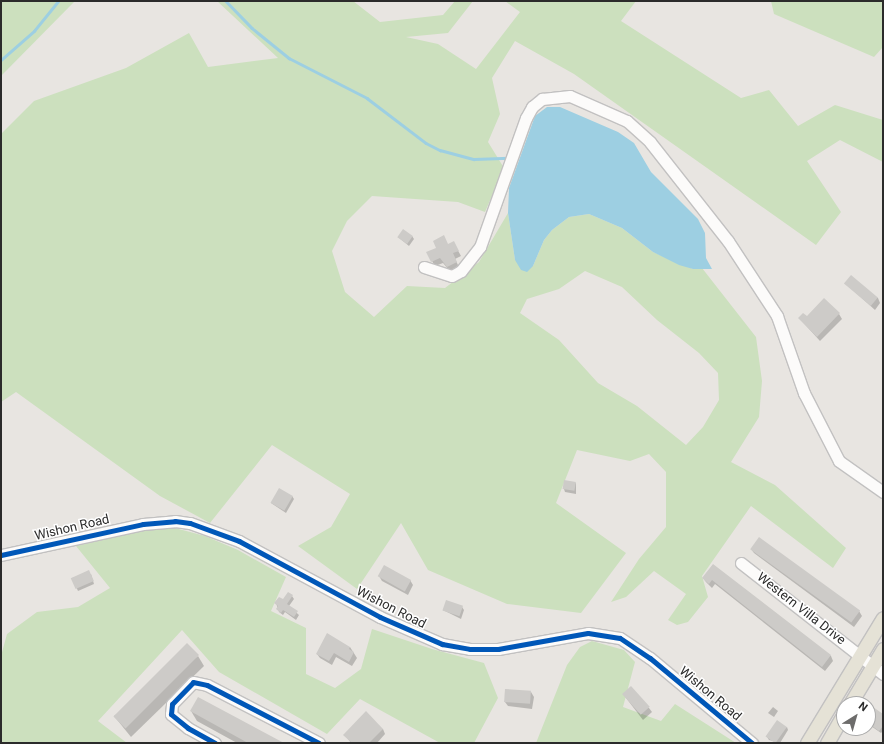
<!DOCTYPE html>
<html>
<head>
<meta charset="utf-8">
<style>
  body { margin:0 }
  #map { position:relative; width:884px; height:744px; overflow:hidden; background:#e8e5e1; font-family:Roboto,sans-serif }
  div>[style] { position:absolute }
  [style*='--x'] { left:calc(var(--x)*1px); top:calc(var(--y)*1px); width:calc(var(--w)*1px); rotate:calc(var(--a)*1deg) }
  .green>* { inset:0; background:#cce0be }
  .water>* { inset:0; background:#9dcfe2 }
  .shadow>* { inset:0; background:#0003 }
  .stream>* { height:2.5px; margin:-1.25px; padding:0 1.25px; transform-origin:1.25px; border-radius:1.25px; background:#9dcfe2 }
  .building>* { inset:0; background:#cdcbc8; transform-origin:0 0 }
  .roads { filter:drop-shadow(1px 0 #c2c1c1) drop-shadow(-1px 0 #c2c1c1) drop-shadow(0 1px #c2c1c1) drop-shadow(0 -1px #c2c1c1) }
  .minor>* { height:11px; margin:-5.5px; padding:0 5.5px; transform-origin:5.5px; border-radius:5.5px; background:#fcfbfa }
  .major>* { height:13px; margin:-6.5px; padding:0 6.5px; transform-origin:6.5px; border-radius:6.5px; background:#e5e2d6 }
  .cycleway>* { height:5px; margin:-2.5px; padding:0 2.5px; transform-origin:2.5px; border-radius:2.5px; background:#0057b8 }
  span { translate:-50% -50%; white-space:nowrap; text-align:center; line-height:1.15; -webkit-text-stroke:3px #fff; paint-order:stroke }
  .street-label { font-size:13px; color:#2b2b2b }
  .frame { position:absolute; inset:0; border:2px solid #2b2b2b; pointer-events:none }
  .north { position:absolute; left:836px; top:696px; width:40px; height:40px; box-sizing:border-box; background:#fff; border:1px solid #aaa; border-radius:50%; rotate:37deg; font-size:11px; font-weight:700; line-height:16px; text-align:center; color:#2b2b2b }
  .north::after { content:''; display:block; margin:auto; width:14px; height:18px; background:#6d6c6b; clip-path:polygon(50% 0,100% 100%,50% 72%,0 100%) }
</style>
</head>
<body>
<div id="map">
  <div class="green">
    <div style="clip-path:polygon(1px 1px,75px 1px,1px 76px)"></div>
    <div style="clip-path:polygon(evenodd,217px 1px,353px 1px,380px 22px,443px 15px,455px 1px,473px 1px,448px 33px,406px 37px,438px 44px,476px 69px,520px 12px,505px 1px,636px 1px,621px 21px,741px 98px,769px 90px,798px 126px,835px 105px,883px 120px,883px 162px,840px 140px,807px 161px,841px 212px,816px 245px,574px 74px,515px 41px,492px 78px,500px 114px,488px 142px,504px 168px,485px 212px,458px 202px,372px 196px,347px 221px,332px 251px,345px 292px,374px 317px,407px 286px,445px 288px,479px 262px,508px 213px,515px 260px,533px 266px,544px 240px,552px 230px,569px 217px,589px 214px,622px 228px,653px 252px,693px 269px,702px 268px,756px 337px,762px 381px,759px 417px,731px 462px,775px 485px,846px 548px,833px 568px,751px 506px,702px 576px,708px 597px,688px 622px,677px 625px,668px 620px,686px 594px,654px 571px,626px 597px,611px 602px,639px 559px,666px 527px,666px 472px,649px 454px,630px 461px,577px 450px,556px 503px,626px 553px,581px 613px,507px 604px,428px 570px,401px 523px,357px 589px,298px 546px,331px 527px,350px 494px,272px 445px,210px 523px,160px 496px,16px 392px,1px 402px,1px 134px,34px 101px,126px 68px,189px 33px,208px 67px,278px 58px,217px 1px,585px 271px,622px 287px,657px 320px,699px 353px,718px 373px,719px 400px,703px 427px,686px 445px,637px 406px,598px 383px,559px 340px,520px 313px,527px 299px,559px 289px,585px 271px)"></div>
    <div style="clip-path:polygon(771px 1px,883px 1px,883px 47px,874px 57px,774px 14px)"></div>
    <div style="clip-path:polygon(155px 528px,175px 528px,205px 536px,238px 550px,286px 577px,271px 611px,306px 628px,306px 674px,335px 688px,361px 669px,372px 629px,432px 649px,484px 663px,498px 698px,474px 743px,440px 743px,360px 699px,327px 734px,219px 672px,182px 630px,98px 721px,127px 743px,1px 743px,1px 656px,7px 634px,37px 612px,78px 607px,110px 588px,76px 546px)"></div>
    <div style="clip-path:polygon(592px 641px,624px 650px,635px 662px,623px 707px,661px 721px,675px 704px,736px 743px,536px 743px,567px 665px,580px 647px)"></div>
  </div>
  <div class="water">
    <div style="clip-path:polygon(547px 107px,560px 107px,618px 132px,634px 143px,651px 172px,698px 219px,705px 233px,706px 258px,712px 269px,693px 269px,679px 265px,653px 252px,622px 228px,589px 214px,569px 217px,552px 230px,544px 240px,533px 266px,527px 272px,521px 270px,515px 260px,508px 213px,509px 188px,535px 116px)"></div>
  </div>
  <div class="shadow">
    <div style="clip-path:polygon(412px 236px,414px 239px,409px 246px,398px 237px)"></div>
    <div style="clip-path:polygon(448px 245px,456px 247px,461px 256px,455px 259px,459px 267px,450px 271px,443px 263px,435px 266px,432px 261px,437px 248px)"></div>
    <div style="clip-path:polygon(845px 283px,878px 298px,880px 303px,875px 310px)"></div>
    <div style="clip-path:polygon(839px 314px,842px 319px,820px 341px,800px 319px)"></div>
    <div style="clip-path:polygon(576px 483px,576px 494px,565px 492px,564px 489px)"></div>
    <div style="clip-path:polygon(292px 496px,294px 499px,286px 513px,271px 503px)"></div>
    <div style="clip-path:polygon(751px 549px,859px 611px,862px 616px,854px 627px,754px 553px)"></div>
    <div style="clip-path:polygon(713px 565px,831px 656px,833px 661px,825px 671px,715px 584px,712px 588px,706px 582px,703px 578px)"></div>
    <div style="clip-path:polygon(91px 574px,94px 584px,78px 591px,72px 578px)"></div>
    <div style="clip-path:polygon(379px 576px,410px 580px,413px 585px,408px 595px,382px 581px)"></div>
    <div style="clip-path:polygon(292px 596px,294px 599px,289px 606px,299px 615px,296px 620px,285px 612px,283px 615px,279px 612px,276px 603px)"></div>
    <div style="clip-path:polygon(462px 607px,464px 610px,461px 619px,443px 610px)"></div>
    <div style="clip-path:polygon(350px 647px,357px 658px,352px 666px,336px 657px,332px 665px,320px 658px,317px 654px)"></div>
    <div style="clip-path:polygon(198px 656px,204px 666px,131px 737px,114px 716px)"></div>
    <div style="clip-path:polygon(531px 692px,534px 697px,532px 709px,508px 706px,505px 702px)"></div>
    <div style="clip-path:polygon(623px 694px,649px 708px,652px 712px,643px 720px)"></div>
    <div style="clip-path:polygon(773px 707px,778px 711px,774px 717px,768px 713px)"></div>
    <div style="clip-path:polygon(191px 711px,282px 743px,237px 743px,197px 721px)"></div>
    <div style="clip-path:polygon(883px 715px,883px 731px,881px 733px,868px 724px,868px 717px)"></div>
    <div style="clip-path:polygon(787px 727px,788px 730px,780px 743px,769px 740px,767px 737px)"></div>
    <div style="clip-path:polygon(383px 729px,385px 734px,377px 743px,351px 743px,345px 735px)"></div>
  </div>
  <div class="stream">
    <div style="--x:226;--y:1;--w:37;--a:46"></div>
    <div style="--x:252;--y:28;--w:48;--a:39"></div>
    <div style="--x:289;--y:58;--w:88;--a:27.1"></div>
    <div style="--x:367;--y:98;--w:74;--a:37.3"></div>
    <div style="--x:426;--y:143;--w:16;--a:27"></div>
    <div style="--x:440;--y:150;--w:35;--a:15"></div>
    <div style="--x:474;--y:159;--w:35;--a:-2"></div>
    <div style="--x:1;--y:60;--w:44;--a:-41.3"></div>
    <div style="--x:34;--y:31;--w:38;--a:-51"></div>
  </div>
  <div class="building">
    <div style="left:403px;top:229px;width:12px;height:10px;rotate:35deg"></div>
    <div style="clip-path:polygon(444px 235px,448px 244px,454px 241px,459px 251px,453px 253px,457px 262px,447px 267px,440px 258px,431px 262px,426px 252px,436px 248px,433px 241px)"></div>
    <div style="left:851px;top:275px;width:35px;height:11px;rotate:40deg"></div>
    <div style="clip-path:polygon(824px 298px,840px 313px,817px 337px,798px 318px,803px 313px,807px 316px)"></div>
    <div style="left:564px;top:480px;width:12px;height:9px;rotate:9deg"></div>
    <div style="left:279px;top:488px;width:16px;height:17px;rotate:30deg"></div>
    <div style="left:759px;top:537px;width:125px;height:15px;rotate:36deg"></div>
    <div style="clip-path:polygon(713px 564px,831px 655px,822px 667px,712px 580px,709px 584px,702px 578px)"></div>
    <div style="left:384px;top:565px;width:31px;height:13px;rotate:29deg"></div>
    <div style="left:89px;top:570px;width:12px;height:20px;rotate:66deg"></div>
    <div style="clip-path:polygon(288px 592px,293px 595px,287px 604px,298px 611px,294px 617px,283px 610px,281px 613px,276px 609px,278px 606px,274px 603px,279px 597px,283px 599px)"></div>
    <div style="left:446px;top:600px;width:18px;height:11px;rotate:19deg"></div>
    <div style="clip-path:polygon(327px 633px,350px 647px,349px 649px,354px 652px,349px 662px,334px 653px,329px 661px,316px 654px)"></div>
    <div style="left:187px;top:643px;width:17px;height:104px;rotate:45deg"></div>
    <div style="left:631px;top:686px;width:28px;height:12px;rotate:48deg"></div>
    <div style="left:505px;top:689px;width:26px;height:13px;rotate:4deg"></div>
    <div style="clip-path:polygon(198px 697px,284px 743px,248px 743px,190px 711px)"></div>
    <div style="clip-path:polygon(873px 707px,883px 714px,883px 726px,879px 731px,868px 723px,868px 715px)"></div>
    <div style="clip-path:polygon(366px 711px,383px 729px,369px 743px,352px 743px,343px 735px)"></div>
    <div style="left:777px;top:720px;width:12px;height:20px;rotate:35deg"></div>
  </div>
  <div class="roads">
    <div class="minor">
      <div style="--x:424;--y:267;--w:29;--a:18"></div>
      <div style="--x:452;--y:276;--w:10;--a:-29"></div>
      <div style="--x:461;--y:271;--w:31;--a:-52"></div>
      <div style="--x:480;--y:247;--w:137;--a:-70.4"></div>
      <div style="--x:526;--y:118;--w:13;--a:-61"></div>
      <div style="--x:532;--y:107;--w:13;--a:-39"></div>
      <div style="--x:542;--y:99;--w:28;--a:-6"></div>
      <div style="--x:570;--y:96;--w:62;--a:23.7"></div>
      <div style="--x:627;--y:121;--w:31;--a:42"></div>
      <div style="--x:650;--y:142;--w:126;--a:51.8"></div>
      <div style="--x:728;--y:241;--w:90;--a:56.8"></div>
      <div style="--x:777;--y:316;--w:82;--a:70.7"></div>
      <div style="--x:804;--y:393;--w:76;--a:62.8"></div>
      <div style="--x:839;--y:461;--w:54;--a:35.2"></div>
      <div style="--x:1;--y:555;--w:145;--a:-12.3"></div>
      <div style="--x:143;--y:524;--w:32;--a:-5"></div>
      <div style="--x:175;--y:521;--w:15;--a:8"></div>
      <div style="--x:190;--y:523;--w:52;--a:20.2"></div>
      <div style="--x:239;--y:541;--w:160;--a:28.3"></div>
      <div style="--x:380;--y:617;--w:68;--a:23.5"></div>
      <div style="--x:442;--y:644;--w:28;--a:10"></div>
      <div style="--x:470;--y:649;--w:28;--a:0"></div>
      <div style="--x:498;--y:649;--w:91;--a:-10.1"></div>
      <div style="--x:588;--y:633;--w:32;--a:9"></div>
      <div style="--x:620;--y:638;--w:36;--a:34"></div>
      <div style="--x:650;--y:658;--w:133;--a:39.8"></div>
      <div style="--x:741;--y:563;--w:180;--a:38"></div>
      <div style="--x:215;--y:743;--w:31;--a:-151"></div>
      <div style="--x:188;--y:728;--w:22;--a:-141"></div>
      <div style="--x:171;--y:714;--w:10;--a:-84"></div>
      <div style="--x:172;--y:704;--w:30;--a:-46"></div>
      <div style="--x:193;--y:682;--w:14;--a:12"></div>
      <div style="--x:207;--y:685;--w:126;--a:27.4"></div>
    </div>
    <div class="major">
      <div style="--x:850;--y:704;--w:64;--a:-59"></div>
      <div style="--x:807;--y:743;--w:146;--a:-58.7"></div>
      <div style="--x:827;--y:743;--w:34;--a:-60"></div>
    </div>
  </div>
  <div class="cycleway">
    <div style="--x:1;--y:555;--w:145;--a:-12.3"></div>
    <div style="--x:143;--y:524;--w:32;--a:-5"></div>
    <div style="--x:175;--y:521;--w:15;--a:8"></div>
    <div style="--x:190;--y:523;--w:52;--a:20.2"></div>
    <div style="--x:239;--y:541;--w:160;--a:28.3"></div>
    <div style="--x:380;--y:617;--w:68;--a:23.5"></div>
    <div style="--x:442;--y:644;--w:28;--a:10"></div>
    <div style="--x:470;--y:649;--w:28;--a:0"></div>
    <div style="--x:498;--y:649;--w:91;--a:-10.1"></div>
    <div style="--x:588;--y:633;--w:32;--a:9"></div>
    <div style="--x:620;--y:638;--w:36;--a:34"></div>
    <div style="--x:650;--y:658;--w:133;--a:39.8"></div>
    <div style="--x:215;--y:743;--w:31;--a:-151"></div>
    <div style="--x:188;--y:728;--w:22;--a:-141"></div>
    <div style="--x:171;--y:714;--w:10;--a:-84"></div>
    <div style="--x:172;--y:704;--w:30;--a:-46"></div>
    <div style="--x:193;--y:682;--w:14;--a:12"></div>
    <div style="--x:207;--y:685;--w:126;--a:27.4"></div>
  </div>
  <div class="street-label">
    <span style="left:72px;top:528px;rotate:-13deg">Wishon Road</span>
    <span style="left:391px;top:608px;rotate:27deg">Wishon Road</span>
    <span style="left:801px;top:609px;rotate:38deg">Western Villa Drive</span>
    <span style="left:710px;top:694px;rotate:40deg">Wishon Road</span>
  </div>
  <div class="frame"></div>
  <div class="north">N</div>
</div>
</body>
</html>
